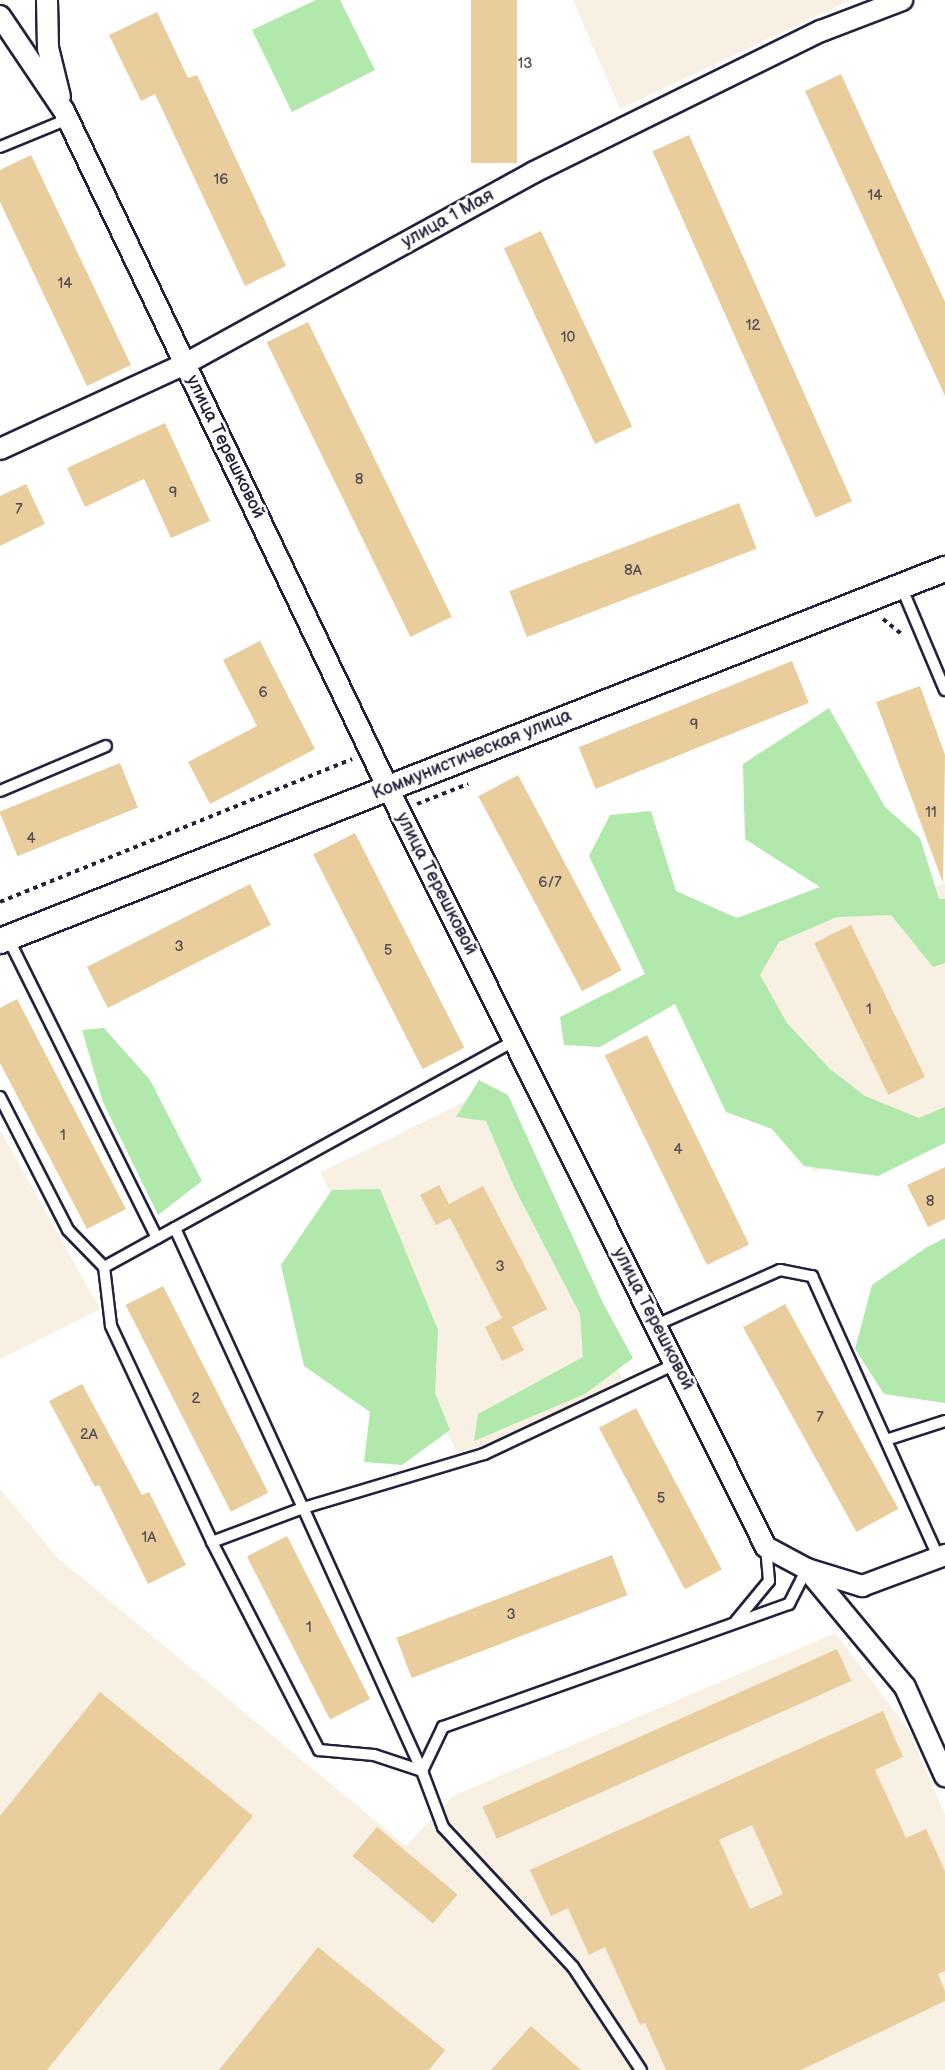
<!DOCTYPE html>
<html>
<head>
<meta charset="utf-8">
<style>
  body { margin:0 }
  #map { position:relative; width:945px; height:2070px; overflow:hidden; background:#fff; font-family:"Balsamiq Sans",sans-serif }
  div>[style] { position:absolute }
  [style*='--x'] { left:calc(var(--x)*1px); top:calc(var(--y)*1px); width:calc(var(--w)*1px); rotate:calc(var(--a)*1deg) }
  .built>* { inset:0; background:#f8f0e2; transform-origin:0 0 }
  .green>* { inset:0; background:#b1e8ab }
  .building>* { inset:0; background:#e9cd9d; transform-origin:0 0 }
  .path>* { height:4px; margin-top:-2px; transform-origin:0; background:repeating-linear-gradient(90deg,#22223b 0 4.5px,transparent 0 9px) }
  .roads { filter:drop-shadow(2px 0 #22223b) drop-shadow(-2px 0 #22223b) drop-shadow(0 2px #22223b) drop-shadow(0 -2px #22223b) }
  .service>* { height:10px; margin:-5px; padding:0 5px; transform-origin:5px; border-radius:5px; background:#fff }
  .minor>* { height:20px; margin:-10px; padding:0 10px; transform-origin:10px; border-radius:10px; background:#fff }
  .tertiary>* { height:24px; margin:-12px; padding:0 12px; transform-origin:12px; border-radius:12px; background:#fff }
  span { translate:-50% -50%; white-space:nowrap; text-align:center; line-height:1.15; -webkit-text-stroke:5px #fff; paint-order:stroke }
  .number-label { font-size:15px; color:#544d54 }
  .number-label span { -webkit-text-stroke-width:0 }
  .street-label { font-size:18px; color:#22223b }
</style>
</head>
<body>
<div id="map">
  <div class="built">
    <div style="clip-path:polygon(573px 0,850px 0,620px 109px)"></div>
    <div style="clip-path:polygon(920px 872px,930px 889px,945px 883px,945px 1113px,814px 1173px,712px 964px)"></div>
    <div style="left:483px;top:1093px;width:319px;height:181px;rotate:64deg"></div>
    <div style="clip-path:polygon(0 1130px,100px 1309px,0 1359px)"></div>
    <div style="clip-path:polygon(0 1489px,59px 1559px,406px 1846px,453px 1796px,835px 1633px,909px 1730px,945px 1815px,945px 2070px,0 2070px)"></div>
  </div>
  <div class="green">
    <div style="clip-path:polygon(316px 0,340px 0,375px 70px,292px 112px,252px 30px)"></div>
    <div style="clip-path:polygon(829px 708px,885px 807px,920px 838px,939px 899px,945px 899px,945px 963px,933px 967px,891px 915px,837px 917px,779px 942px,760px 975px,787px 1023px,830px 1069px,865px 1096px,919px 1118px,945px 1107px,945px 1143px,878px 1176px,804px 1166px,772px 1129px,726px 1112px,675px 1004px,600px 1047px,564px 1045px,560px 1017px,645px 974px,589px 856px,610px 815px,651px 811px,676px 891px,737px 918px,820px 887px,745px 839px,743px 764px)"></div>
    <div style="clip-path:polygon(104px 1028px,150px 1080px,202px 1181px,158px 1215px,103px 1102px,82px 1030px)"></div>
    <div style="clip-path:polygon(479px 1080px,508px 1095px,603px 1303px,633px 1358px,585px 1394px,474px 1441px,478px 1414px,583px 1357px,580px 1314px,515px 1189px,486px 1121px,456px 1117px)"></div>
    <div style="clip-path:polygon(380px 1189px,438px 1330px,435px 1393px,450px 1430px,402px 1465px,364px 1462px,370px 1412px,304px 1366px,281px 1265px,332px 1190px)"></div>
    <div style="clip-path:polygon(945px 1238px,945px 1403px,884px 1394px,855px 1349px,872px 1285px,927px 1247px)"></div>
  </div>
  <div class="building">
    <div style="left:471px;top:0;width:46px;height:163px"></div>
    <div style="clip-path:polygon(157px 12px,188px 78px,197px 75px,286px 266px,245px 286px,155px 94px,141px 101px,109px 35px)"></div>
    <div style="clip-path:polygon(841px 74px,945px 302px,945px 396px,805px 91px)"></div>
    <div style="left:689px;top:135px;width:401px;height:40px;rotate:66deg"></div>
    <div style="clip-path:polygon(31px 155px,131px 365px,87px 386px,0 202px,0 170px)"></div>
    <div style="left:541px;top:231px;width:216px;height:41px;rotate:65deg"></div>
    <div style="left:308px;top:322px;width:328px;height:46px;rotate:64deg"></div>
    <div style="clip-path:polygon(165px 423px,210px 521px,171px 538px,144px 479px,85px 507px,67px 468px)"></div>
    <div style="clip-path:polygon(26px 484px,45px 524px,0 546px,0 496px)"></div>
    <div style="left:739px;top:503px;width:49px;height:246px;rotate:69deg"></div>
    <div style="clip-path:polygon(260px 641px,315px 749px,210px 804px,188px 762px,257px 726px,223px 660px)"></div>
    <div style="left:792px;top:661px;width:45px;height:230px;rotate:68deg"></div>
    <div style="clip-path:polygon(920px 686px,945px 755px,943px 883px,876px 702px)"></div>
    <div style="left:120px;top:763px;width:48px;height:130px;rotate:68deg"></div>
    <div style="left:518px;top:775px;width:221px;height:45px;rotate:62deg"></div>
    <div style="left:355px;top:833px;width:241px;height:47px;rotate:63deg"></div>
    <div style="left:250px;top:884px;width:46px;height:183px;rotate:63deg"></div>
    <div style="left:851px;top:925px;width:169px;height:41px;rotate:64deg"></div>
    <div style="clip-path:polygon(17px 999px,126px 1209px,87px 1229px,0 1063px,0 1008px)"></div>
    <div style="left:647px;top:1035px;width:233px;height:47px;rotate:64deg"></div>
    <div style="clip-path:polygon(945px 1167px,945px 1219px,928px 1227px,907px 1185px)"></div>
    <div style="clip-path:polygon(439px 1185px,449px 1204px,483px 1186px,547px 1309px,512px 1327px,524px 1350px,502px 1361px,485px 1327px,502px 1318px,450px 1218px,436px 1225px,420px 1195px)"></div>
    <div style="left:163px;top:1286px;width:232px;height:42px;rotate:63deg"></div>
    <div style="left:785px;top:1304px;width:234px;height:48px;rotate:61deg"></div>
    <div style="clip-path:polygon(82px 1384px,142px 1495px,149px 1492px,186px 1565px,148px 1584px,99px 1485px,95px 1487px,49px 1401px)"></div>
    <div style="left:636px;top:1408px;width:183px;height:42px;rotate:62deg"></div>
    <div style="left:287px;top:1536px;width:183px;height:45px;rotate:63deg"></div>
    <div style="left:612px;top:1555px;width:43px;height:231px;rotate:69deg"></div>
    <div style="left:837px;top:1649px;width:35px;height:388px;rotate:66deg"></div>
    <div style="clip-path:polygon(100px 1692px,253px 1816px,47px 2070px,0 2070px,0 1816px)"></div>
    <div style="clip-path:polygon(evenodd,883px 1711px,903px 1757px,875px 1770px,906px 1838px,926px 1829px,945px 1871px,945px 1971px,938px 1974px,945px 1991px,945px 2001px,801px 2070px,666px 2070px,645px 2023px,640px 2025px,605px 1947px,589px 1955px,568px 1908px,551px 1916px,530px 1870px,883px 1711px,752px 1825px,783px 1894px,750px 1909px,719px 1840px,752px 1825px)"></div>
    <div style="left:377px;top:1827px;width:105px;height:38px;rotate:40deg"></div>
    <div style="clip-path:polygon(318px 1947px,445px 2050px,429px 2070px,219px 2070px)"></div>
    <div style="clip-path:polygon(531px 2026px,581px 2070px,491px 2070px)"></div>
  </div>
  <div class="path">
    <div style="--x:883;--y:619;--w:26;--a:39"></div>
    <div style="--x:417;--y:804;--w:55;--a:-21.4"></div>
    <div style="--x:0;--y:902;--w:380;--a:-22.1"></div>
  </div>
  <div class="roads">
    <div class="service">
      <div style="--x:0;--y:147;--w:74;--a:-22.4"></div>
      <div style="--x:901;--y:586;--w:113;--a:67.1"></div>
      <div style="--x:0;--y:791;--w:115;--a:-23"></div>
      <div style="--x:8;--y:938;--w:335;--a:63.6"></div>
      <div style="--x:0;--y:1097;--w:149;--a:62.9"></div>
      <div style="--x:68;--y:1230;--w:52;--a:45.8"></div>
      <div style="--x:175;--y:1228;--w:81;--a:151.2"></div>
      <div style="--x:104;--y:1267;--w:59;--a:83.2"></div>
      <div style="--x:111;--y:1326;--w:238;--a:64.9"></div>
      <div style="--x:212;--y:1542;--w:97;--a:-20.5"></div>
      <div style="--x:303;--y:1508;--w:308;--a:-114.6"></div>
      <div style="--x:175;--y:1228;--w:387;--a:-28.9"></div>
      <div style="--x:656;--y:1325;--w:136;--a:-23.9"></div>
      <div style="--x:780;--y:1270;--w:33;--a:11"></div>
      <div style="--x:812;--y:1276;--w:309;--a:65.8"></div>
      <div style="--x:886;--y:1440;--w:62;--a:-17.9"></div>
      <div style="--x:212;--y:1542;--w:234;--a:62.8"></div>
      <div style="--x:319;--y:1750;--w:55;--a:5.2"></div>
      <div style="--x:374;--y:1755;--w:51;--a:18.4"></div>
      <div style="--x:736;--y:1621;--w:52;--a:-50.5"></div>
      <div style="--x:769;--y:1581;--w:34;--a:-95"></div>
      <div style="--x:422;--y:1771;--w:289;--a:-114.3"></div>
      <div style="--x:303;--y:1508;--w:189;--a:-16.6"></div>
      <div style="--x:484;--y:1454;--w:211;--a:-25.2"></div>
      <div style="--x:641;--y:2070;--w:123;--a:-123.4"></div>
      <div style="--x:573;--y:1967;--w:191;--a:-132.9"></div>
      <div style="--x:443;--y:1827;--w:60;--a:-110.6"></div>
      <div style="--x:422;--y:1771;--w:49;--a:-64.5"></div>
      <div style="--x:443;--y:1727;--w:367;--a:-19.6"></div>
      <div style="--x:789;--y:1604;--w:39;--a:-63"></div>
    </div>
    <div class="minor">
      <div style="--x:47;--y:0;--w:48;--a:88.8"></div>
      <div style="--x:48;--y:48;--w:50;--a:76.2"></div>
      <div style="--x:0;--y:16;--w:115;--a:56"></div>
      <div style="--x:64;--y:111;--w:751;--a:64.43"></div>
      <div style="--x:388;--y:788;--w:848;--a:63.53"></div>
      <div style="--x:766;--y:1547;--w:47;--a:28.2"></div>
      <div style="--x:807;--y:1569;--w:58;--a:17.2"></div>
      <div style="--x:862;--y:1586;--w:89;--a:-20.5"></div>
      <div style="--x:0;--y:449;--w:204;--a:-24.7"></div>
      <div style="--x:185;--y:364;--w:398;--a:-28.8"></div>
      <div style="--x:534;--y:172;--w:320;--a:-26.2"></div>
      <div style="--x:821;--y:31;--w:87;--a:-20.9"></div>
      <div style="--x:807;--y:1569;--w:153;--a:50.3"></div>
      <div style="--x:905;--y:1687;--w:98;--a:65.8"></div>
    </div>
    <div class="tertiary">
      <div style="--x:0;--y:941;--w:1016;--a:-21.49"></div>
    </div>
  </div>
  <div class="number-label">
    <span style="left:525px;top:64px">13</span>
    <span style="left:221px;top:180px">16</span>
    <span style="left:875px;top:196px">14</span>
    <span style="left:65px;top:284px">14</span>
    <span style="left:753px;top:326px">12</span>
    <span style="left:568px;top:338px">10</span>
    <span style="left:359px;top:480px">8</span>
    <span style="left:173px;top:493px">9</span>
    <span style="left:19px;top:510px">7</span>
    <span style="left:633px;top:571px">8А</span>
    <span style="left:263px;top:693px">6</span>
    <span style="left:694px;top:725px">9</span>
    <span style="left:931px;top:813px">11</span>
    <span style="left:31px;top:839px">4</span>
    <span style="left:550px;top:883px">6/7</span>
    <span style="left:179px;top:947px">3</span>
    <span style="left:388px;top:951px">5</span>
    <span style="left:869px;top:1010px">1</span>
    <span style="left:63px;top:1136px">1</span>
    <span style="left:678px;top:1150px">4</span>
    <span style="left:930px;top:1202px">8</span>
    <span style="left:500px;top:1267px">3</span>
    <span style="left:196px;top:1399px">2</span>
    <span style="left:820px;top:1418px">7</span>
    <span style="left:89px;top:1435px">2А</span>
    <span style="left:661px;top:1499px">5</span>
    <span style="left:149px;top:1538px">1А</span>
    <span style="left:511px;top:1615px">3</span>
    <span style="left:309px;top:1628px">1</span>
  </div>
  <div class="street-label">
    <span style="left:448px;top:219px;rotate:-29deg">улица 1 Мая</span>
    <span style="left:225px;top:447px;rotate:64deg">улица Терешковой</span>
    <span style="left:472px;top:755px;rotate:-22deg">Коммунистическая улица</span>
    <span style="left:436px;top:884px;rotate:63deg">улица Терешковой</span>
    <span style="left:653px;top:1319px;rotate:63deg">улица Терешковой</span>
  </div>
</div>
</body>
</html>
